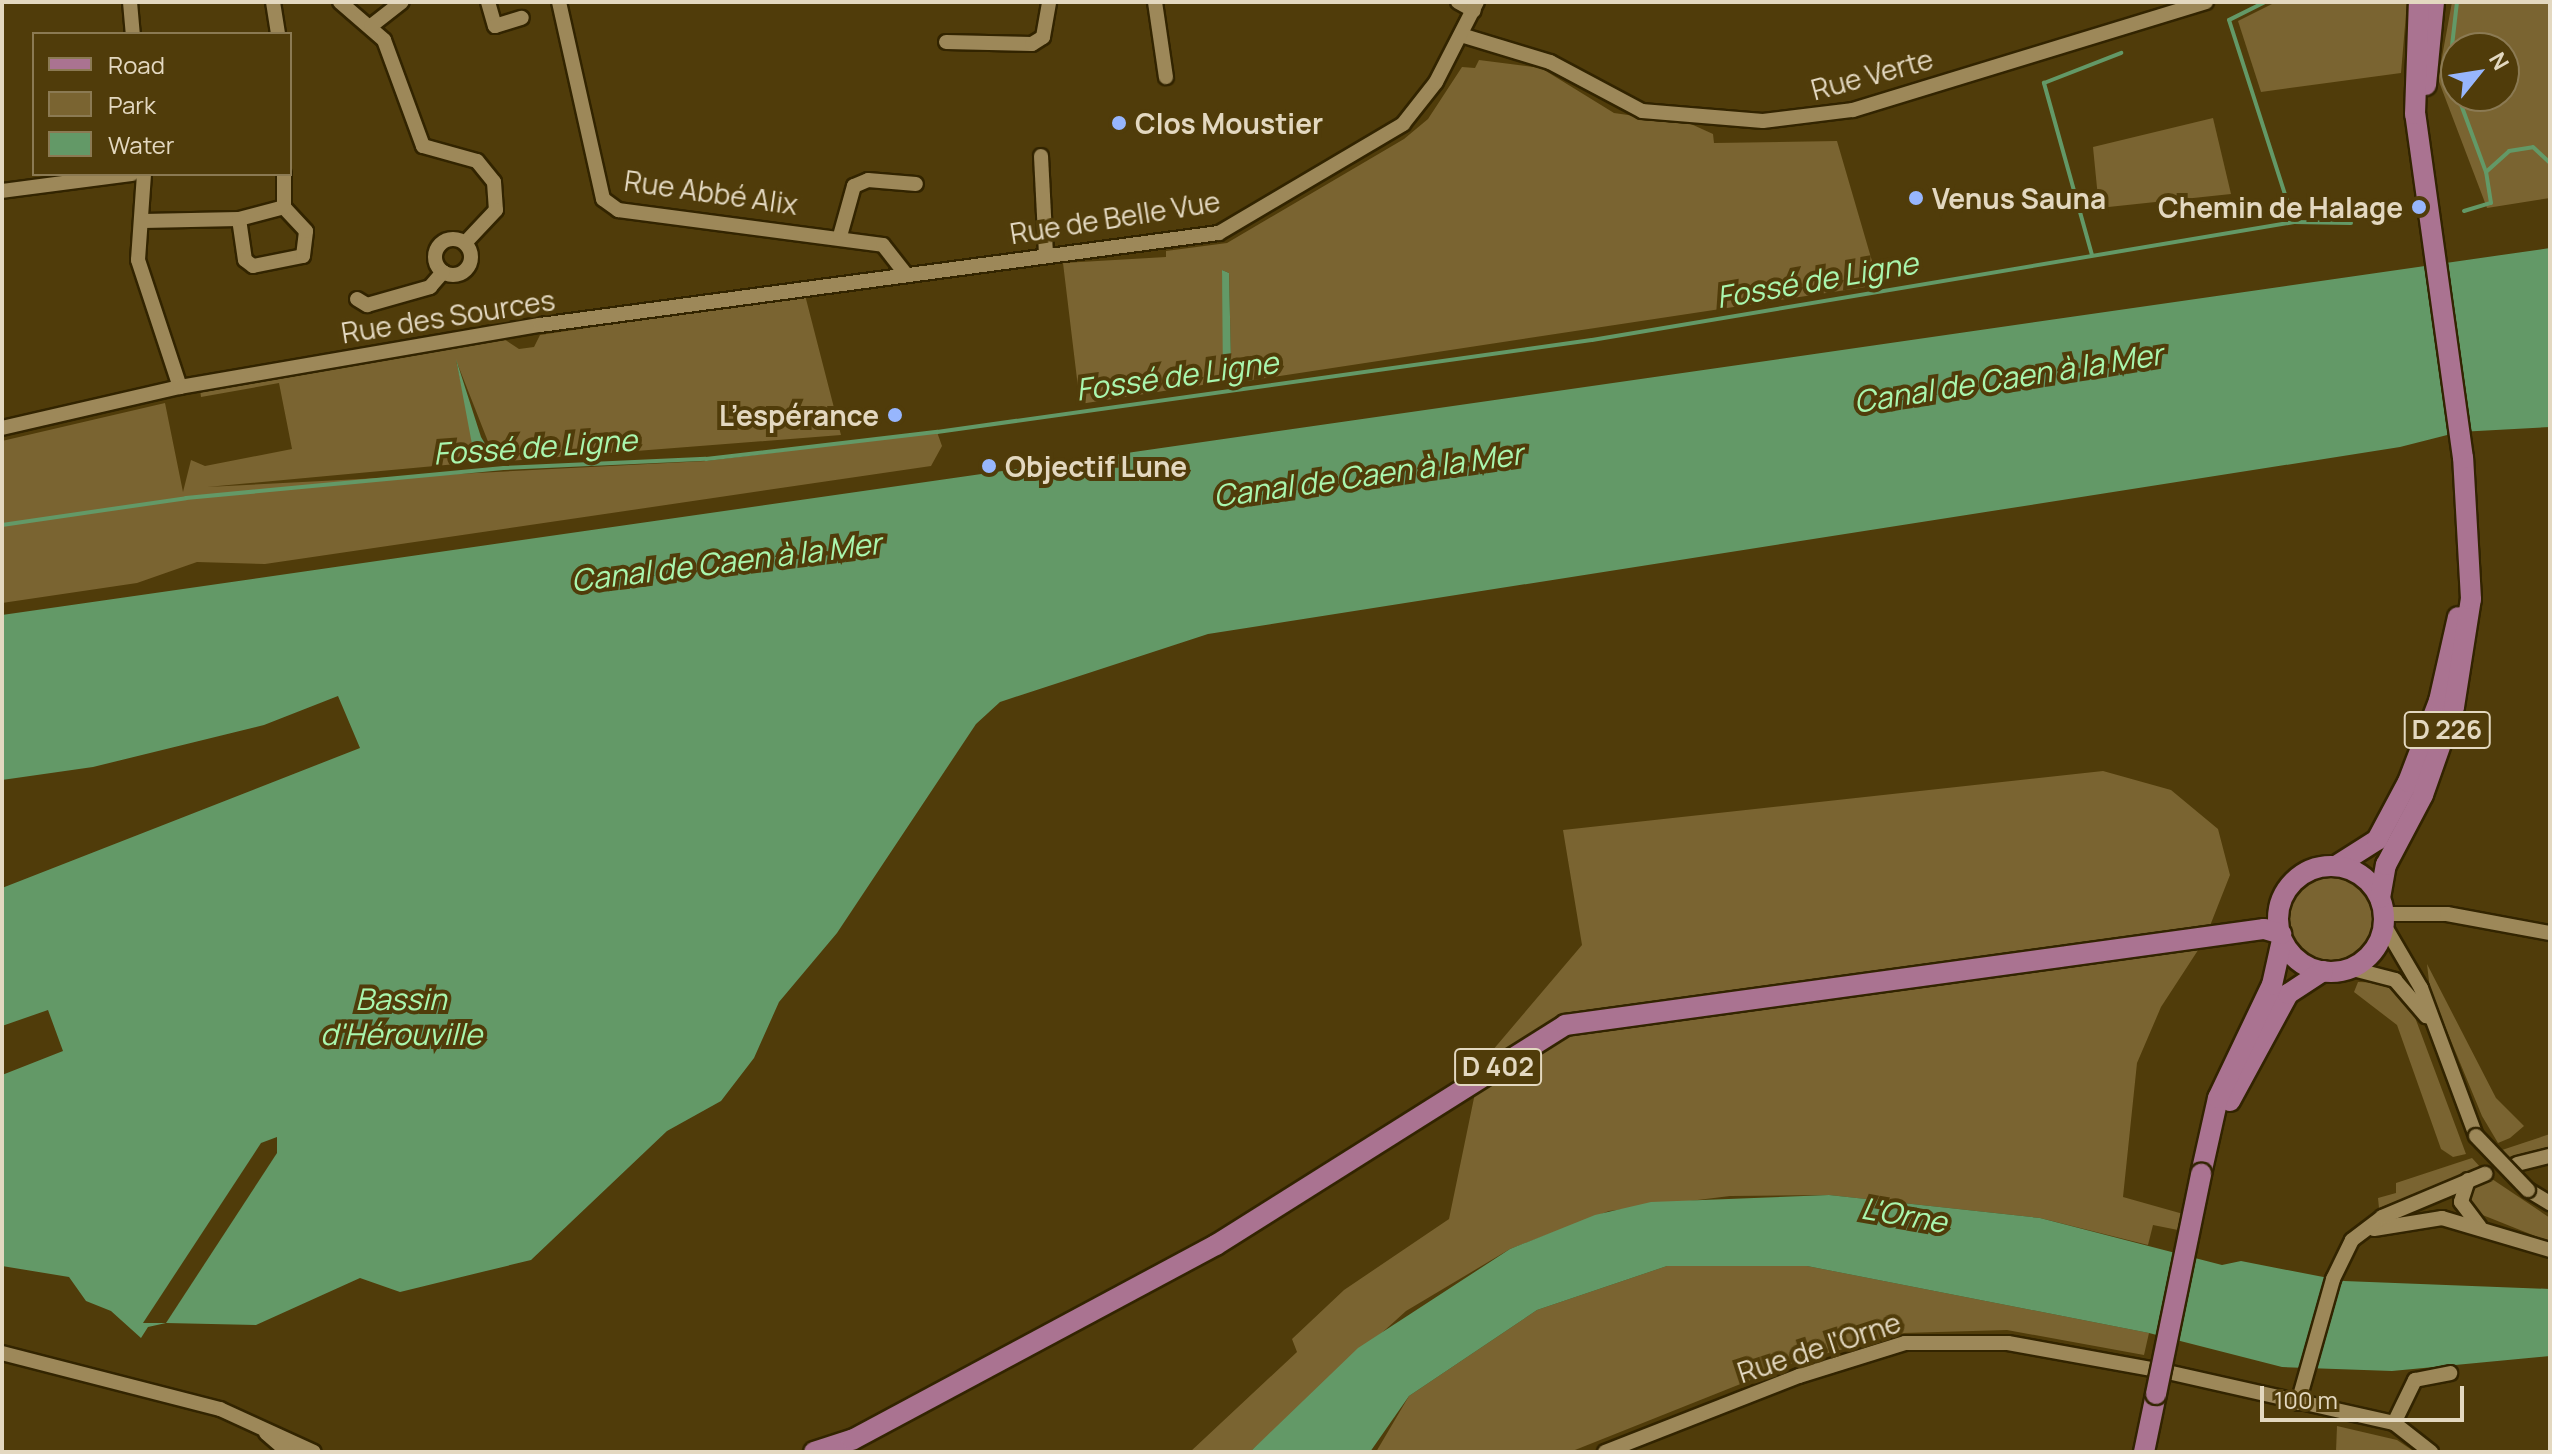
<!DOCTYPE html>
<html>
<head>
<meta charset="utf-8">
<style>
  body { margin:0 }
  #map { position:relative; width:2552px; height:1454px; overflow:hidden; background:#503c0a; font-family:Manrope,sans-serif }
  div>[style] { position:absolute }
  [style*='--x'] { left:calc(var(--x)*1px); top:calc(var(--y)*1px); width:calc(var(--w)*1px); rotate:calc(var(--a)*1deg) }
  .green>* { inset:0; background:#7a6431 }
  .round { border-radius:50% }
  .water>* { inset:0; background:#639967 }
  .pier>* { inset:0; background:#503c0a }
  .stream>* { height:4px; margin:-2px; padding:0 2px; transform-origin:2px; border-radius:2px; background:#639967 }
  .roads { filter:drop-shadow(2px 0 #322400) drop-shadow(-2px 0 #322400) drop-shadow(0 2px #322400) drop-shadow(0 -2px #322400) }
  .minor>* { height:14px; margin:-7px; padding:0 7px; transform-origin:7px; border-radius:7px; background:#9d8859 }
  .minor>.ring { margin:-7px; padding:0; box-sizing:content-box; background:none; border:14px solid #9d8859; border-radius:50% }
  .major>* { height:20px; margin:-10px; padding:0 10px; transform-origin:10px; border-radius:10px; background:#aa7391 }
  .major>.ring { margin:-10px; padding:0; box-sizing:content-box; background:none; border:20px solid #aa7391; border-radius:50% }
  .bridges { filter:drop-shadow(2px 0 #322400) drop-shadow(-2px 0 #322400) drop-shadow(0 2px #322400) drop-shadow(0 -2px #322400) }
  .minor-bridge>* { height:14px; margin:-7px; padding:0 7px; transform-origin:7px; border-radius:7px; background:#9d8859 }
  .major-bridge>* { height:20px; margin:-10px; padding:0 10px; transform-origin:10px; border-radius:10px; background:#aa7391 }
  .dots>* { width:22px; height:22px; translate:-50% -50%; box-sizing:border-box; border:4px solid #503c0a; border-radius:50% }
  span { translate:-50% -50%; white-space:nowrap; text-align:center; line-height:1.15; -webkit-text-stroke:8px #503c0a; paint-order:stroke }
  .shield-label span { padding:2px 6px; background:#503c0a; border:2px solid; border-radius:6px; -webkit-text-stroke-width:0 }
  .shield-label { font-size:26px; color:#e3d8c0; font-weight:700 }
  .street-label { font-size:28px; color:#e3d8c0 }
  .poi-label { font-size:28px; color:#e3d8c0; font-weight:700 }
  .left { translate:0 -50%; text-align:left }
  .right { translate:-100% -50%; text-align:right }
  .water-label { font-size:30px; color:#a9f6ae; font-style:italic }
  .frame { position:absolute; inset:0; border:4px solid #e3d8c0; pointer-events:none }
  .legend { position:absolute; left:32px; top:32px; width:260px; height:144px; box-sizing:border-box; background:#503c0a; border:2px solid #8b7a53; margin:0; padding:10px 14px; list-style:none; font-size:24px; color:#e3d8c0 }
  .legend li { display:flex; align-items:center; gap:16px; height:40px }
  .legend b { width:40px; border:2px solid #8b7a53 }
  .north { position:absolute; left:2440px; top:32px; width:80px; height:80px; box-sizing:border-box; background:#503c0a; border:2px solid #8b7a53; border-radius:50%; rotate:60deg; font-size:22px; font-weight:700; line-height:32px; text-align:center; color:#e3d8c0 }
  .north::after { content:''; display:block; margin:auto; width:28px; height:36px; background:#97b6fd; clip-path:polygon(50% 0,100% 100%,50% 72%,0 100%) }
  .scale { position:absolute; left:2260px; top:1386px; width:204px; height:36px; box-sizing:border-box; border:4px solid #e3d8c0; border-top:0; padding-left:10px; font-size:24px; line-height:28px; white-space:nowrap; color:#e3d8c0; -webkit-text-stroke:6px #503c0a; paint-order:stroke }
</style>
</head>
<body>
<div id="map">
  <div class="green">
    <div style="clip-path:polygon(2276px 2px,2407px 2px,2401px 73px,2261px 92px,2238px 21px)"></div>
    <div style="clip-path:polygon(evenodd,2452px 2px,2550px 2px,2550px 198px,2487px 208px,2438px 79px,2452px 2px,2456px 48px,2504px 48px,2504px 96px,2456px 96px,2456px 48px)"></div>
    <div style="clip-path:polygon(1479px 60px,1541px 68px,1614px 113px,1691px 124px,1713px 134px,1714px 143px,1837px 141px,1879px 285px,1253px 380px,1231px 361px,1229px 273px,1222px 270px,1228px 381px,1080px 404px,1063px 263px,1166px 257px,1166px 251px,1227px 243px,1404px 139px,1428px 119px,1462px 67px,1475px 68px)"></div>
    <div style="clip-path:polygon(2213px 118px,2231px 194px,2099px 208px,2093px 147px)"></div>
    <div style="clip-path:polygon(805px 295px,841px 435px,496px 462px,456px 360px,478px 462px,207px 487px,706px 461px,937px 432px,942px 446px,931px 466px,265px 564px,197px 562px,137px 583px,2px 603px,2px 441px,165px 403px,183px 492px,191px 460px,205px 466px,292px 449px,279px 383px,201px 397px,200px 389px,504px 339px,519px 349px,534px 347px,540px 335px)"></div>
    <div style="clip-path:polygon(2103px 771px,2171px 790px,2218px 829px,2230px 875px,2204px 941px,2161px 1007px,2137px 1063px,2123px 1197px,2201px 1219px,2198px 1234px,2153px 1225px,2148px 1245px,2040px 1218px,1829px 1195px,1730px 1196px,1609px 1211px,1510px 1249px,1406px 1311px,1250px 1452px,1190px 1452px,1297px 1352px,1292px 1339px,1344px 1290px,1449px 1219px,1481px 1064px,1582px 945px,1563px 830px)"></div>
    <div class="round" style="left:2285px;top:873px;width:90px;height:90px"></div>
    <div style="clip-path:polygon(2427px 964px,2496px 1098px,2524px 1126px,2510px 1138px,2498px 1143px,2482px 1116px,2430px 990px)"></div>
    <div style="clip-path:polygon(2358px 982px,2388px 983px,2413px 1012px,2466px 1154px,2453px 1157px,2441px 1149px,2397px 1025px,2354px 992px)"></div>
    <div style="clip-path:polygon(2550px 1134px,2550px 1148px,2509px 1157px,2502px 1150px)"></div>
    <div style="clip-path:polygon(2472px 1158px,2482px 1169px,2379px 1208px,2378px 1198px,2396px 1193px,2396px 1183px)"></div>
    <div style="clip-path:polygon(2489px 1177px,2550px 1218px,2550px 1242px,2470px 1210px,2466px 1193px)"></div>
    <div style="clip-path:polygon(1667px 1266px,1807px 1266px,2149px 1333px,2144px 1355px,2007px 1330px,1904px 1333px,1798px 1361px,1570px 1452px,1376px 1452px,1409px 1396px,1537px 1310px)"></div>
    <div style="clip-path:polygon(2337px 1426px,2397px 1440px,2415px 1452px,2336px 1452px)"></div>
  </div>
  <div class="water">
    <div style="clip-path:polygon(2550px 248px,2550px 427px,2459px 432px,2400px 447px,1208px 634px,1000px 702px,976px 724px,837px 933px,779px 1002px,754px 1058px,721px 1101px,667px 1131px,531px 1260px,400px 1292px,360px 1278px,256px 1325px,166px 1323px,148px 1327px,141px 1338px,111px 1311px,86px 1301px,69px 1277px,2px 1266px,2px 1075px,63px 1051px,48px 1010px,2px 1026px,2px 888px,360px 748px,338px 696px,264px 725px,93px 767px,2px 780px,2px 615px)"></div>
    <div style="clip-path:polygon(1222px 270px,1229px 273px,1231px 361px,1253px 380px,1223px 384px)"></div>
    <div style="clip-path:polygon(456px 359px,481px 437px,496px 462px,478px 462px,474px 455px)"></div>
    <div style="clip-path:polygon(1829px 1195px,2040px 1218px,2222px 1265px,2241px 1261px,2344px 1281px,2550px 1289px,2550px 1356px,2392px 1371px,2282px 1367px,2149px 1333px,1807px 1266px,1667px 1266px,1537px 1310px,1409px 1396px,1370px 1452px,1250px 1452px,1358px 1348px,1510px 1249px,1595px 1215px,1651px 1202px)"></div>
  </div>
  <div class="pier">
    <div style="clip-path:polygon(277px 1137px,277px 1153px,166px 1323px,143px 1323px,261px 1143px)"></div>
  </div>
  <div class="stream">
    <div style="--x:2265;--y:2;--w:40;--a:153.4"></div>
    <div style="--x:2229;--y:20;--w:212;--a:72.2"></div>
    <div style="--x:2457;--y:2;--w:70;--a:96.5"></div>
    <div style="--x:2449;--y:72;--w:107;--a:69.7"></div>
    <div style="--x:2464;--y:211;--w:28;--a:-17"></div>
    <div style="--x:2491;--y:203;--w:31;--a:-99"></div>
    <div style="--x:2486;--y:172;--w:31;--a:-42"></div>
    <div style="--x:2509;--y:151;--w:24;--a:-9"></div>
    <div style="--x:2533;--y:147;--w:23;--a:43"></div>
    <div style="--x:2092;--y:255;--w:179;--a:-105.6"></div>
    <div style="--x:2044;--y:83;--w:83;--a:-21.3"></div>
    <div style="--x:2;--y:525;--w:186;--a:-8.3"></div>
    <div style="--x:186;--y:498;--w:319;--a:-5.4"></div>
    <div style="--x:504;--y:468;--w:202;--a:-2.6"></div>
    <div style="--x:706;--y:459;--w:233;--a:-6.7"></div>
    <div style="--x:937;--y:432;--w:661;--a:-8"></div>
    <div style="--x:1592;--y:340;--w:712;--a:-9.54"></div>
    <div style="--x:2294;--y:222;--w:57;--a:1"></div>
  </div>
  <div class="roads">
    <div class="minor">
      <div style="--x:130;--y:2;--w:32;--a:85"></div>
      <div style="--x:273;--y:2;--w:32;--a:81"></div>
      <div style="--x:340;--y:2;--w:58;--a:40.8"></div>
      <div style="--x:384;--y:40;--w:113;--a:69.8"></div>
      <div style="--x:423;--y:146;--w:56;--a:15.5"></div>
      <div style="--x:477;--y:161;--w:27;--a:51"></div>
      <div style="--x:494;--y:182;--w:28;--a:86"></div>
      <div style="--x:496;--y:210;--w:45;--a:133.2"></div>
      <div style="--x:488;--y:2;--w:25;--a:74"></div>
      <div style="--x:495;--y:26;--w:28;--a:-17"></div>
      <div style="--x:559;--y:2;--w:202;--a:77.4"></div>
      <div style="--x:603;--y:199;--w:19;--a:36"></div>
      <div style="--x:618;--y:210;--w:267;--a:7.5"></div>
      <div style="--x:883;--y:245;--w:36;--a:52"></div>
      <div style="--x:1155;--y:2;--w:76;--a:81.7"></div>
      <div style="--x:1458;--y:2;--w:18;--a:29"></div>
      <div style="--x:371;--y:26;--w:39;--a:-38"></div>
      <div style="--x:1461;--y:35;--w:93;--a:16.9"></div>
      <div style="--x:1550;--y:62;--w:104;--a:28"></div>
      <div style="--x:1642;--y:111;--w:121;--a:4.7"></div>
      <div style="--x:1763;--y:121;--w:91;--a:-7"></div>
      <div style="--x:1853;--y:110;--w:369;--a:-17"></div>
      <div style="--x:946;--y:42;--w:86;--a:1.3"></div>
      <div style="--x:1032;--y:44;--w:13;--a:-32"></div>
      <div style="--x:1043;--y:37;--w:36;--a:-80"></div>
      <div style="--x:1041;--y:156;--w:100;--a:87.1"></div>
      <div style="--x:144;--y:174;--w:86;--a:94"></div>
      <div style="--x:138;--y:260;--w:134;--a:71.7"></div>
      <div style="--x:2;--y:191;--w:131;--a:-7.5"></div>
      <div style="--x:239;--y:219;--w:41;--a:81.7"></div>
      <div style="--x:245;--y:260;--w:10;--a:37"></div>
      <div style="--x:253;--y:266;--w:51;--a:-11.3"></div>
      <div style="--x:303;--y:256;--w:25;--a:-83"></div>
      <div style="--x:306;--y:231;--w:33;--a:-133"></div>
      <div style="--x:143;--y:221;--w:96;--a:-1.2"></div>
      <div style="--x:239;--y:219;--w:47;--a:-14.9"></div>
      <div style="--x:284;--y:207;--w:33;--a:-90"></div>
      <div style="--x:840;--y:236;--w:52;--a:-74.4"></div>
      <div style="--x:854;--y:186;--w:15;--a:-23"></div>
      <div style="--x:868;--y:180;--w:48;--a:4.8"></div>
      <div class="ring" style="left:435px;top:239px;width:22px;height:22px"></div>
      <div style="--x:357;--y:299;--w:12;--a:31"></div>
      <div style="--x:367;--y:305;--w:66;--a:-15.9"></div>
      <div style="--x:430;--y:287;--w:20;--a:-49"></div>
      <div style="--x:2;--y:428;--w:183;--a:-13"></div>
      <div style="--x:180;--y:387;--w:365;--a:-9.8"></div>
      <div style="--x:540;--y:325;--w:685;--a:-7.72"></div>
      <div style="--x:1219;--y:233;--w:214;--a:-30.6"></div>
      <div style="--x:1403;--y:124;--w:53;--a:-51.8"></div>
      <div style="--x:1436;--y:82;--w:90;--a:-62.9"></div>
      <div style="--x:2384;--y:914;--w:63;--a:0"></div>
      <div style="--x:2447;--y:914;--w:105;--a:10.5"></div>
      <div style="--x:2384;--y:925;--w:73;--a:59.6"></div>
      <div style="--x:2421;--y:988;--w:158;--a:69.6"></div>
      <div style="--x:2349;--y:968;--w:48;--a:14.6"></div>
      <div style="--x:2395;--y:980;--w:48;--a:49.3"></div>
      <div style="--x:2517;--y:1164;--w:34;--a:-14"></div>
      <div style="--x:2468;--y:1180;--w:23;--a:108"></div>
      <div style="--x:2461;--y:1202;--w:31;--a:53"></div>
      <div style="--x:2528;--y:1190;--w:26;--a:31"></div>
      <div style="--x:2374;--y:1229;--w:69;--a:-9.2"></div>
      <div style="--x:2442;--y:1218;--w:113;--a:16.5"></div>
      <div style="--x:2;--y:1353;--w:225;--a:14.4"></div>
      <div style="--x:220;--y:1409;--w:103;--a:24.6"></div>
      <div style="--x:2172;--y:1373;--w:228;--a:12.7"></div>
      <div style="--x:2394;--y:1423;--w:47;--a:38.1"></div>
      <div style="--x:2298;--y:1403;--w:129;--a:-74.2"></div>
      <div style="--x:2333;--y:1279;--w:43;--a:-64"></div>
      <div style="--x:2352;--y:1240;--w:38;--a:-37"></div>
      <div style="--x:2382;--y:1217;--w:112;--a:-22.7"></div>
      <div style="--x:2394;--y:1423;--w:48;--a:-64"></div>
      <div style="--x:2415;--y:1380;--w:36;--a:-11"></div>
      <div style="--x:266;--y:1433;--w:29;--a:41"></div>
      <div style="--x:1605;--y:1452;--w:208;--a:-21.4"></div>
      <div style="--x:1799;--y:1376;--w:111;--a:-17.3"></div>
      <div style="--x:1905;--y:1343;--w:103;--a:0"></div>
      <div style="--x:2008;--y:1343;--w:145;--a:10.3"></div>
    </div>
    <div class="major">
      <div style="--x:2426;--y:85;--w:83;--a:-84.5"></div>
      <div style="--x:2336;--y:866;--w:49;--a:-32.4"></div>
      <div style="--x:2377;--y:840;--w:66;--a:-61.9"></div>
      <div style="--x:2408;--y:782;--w:87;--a:-69.1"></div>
      <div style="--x:2439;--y:701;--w:86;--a:-77.3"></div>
      <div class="ring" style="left:2278px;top:866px;width:86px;height:86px"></div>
      <div style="--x:2380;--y:898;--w:34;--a:-80"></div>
      <div style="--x:2386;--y:865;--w:79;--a:-62.1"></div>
      <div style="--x:2423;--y:795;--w:93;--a:-70.6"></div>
      <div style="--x:2454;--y:707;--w:109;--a:-81.1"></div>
      <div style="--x:2471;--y:599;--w:141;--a:-93.2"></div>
      <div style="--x:2463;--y:458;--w:347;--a:-97.9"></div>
      <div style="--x:2415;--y:114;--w:112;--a:-88"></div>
      <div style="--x:2230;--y:1101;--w:122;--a:-61.5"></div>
      <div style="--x:2288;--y:994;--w:42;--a:-33.3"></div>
      <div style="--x:2201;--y:1174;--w:78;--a:-77.4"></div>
      <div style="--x:2218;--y:1098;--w:125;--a:-64.5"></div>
      <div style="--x:2272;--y:985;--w:46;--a:-77.5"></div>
      <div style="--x:814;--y:1452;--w:40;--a:-18"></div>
      <div style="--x:852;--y:1440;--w:413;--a:-28.2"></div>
      <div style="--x:1216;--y:1245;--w:413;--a:-32.2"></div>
      <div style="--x:1565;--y:1025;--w:706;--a:-7.82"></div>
      <div style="--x:2264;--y:929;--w:18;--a:16"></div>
      <div style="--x:2144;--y:1452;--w:59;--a:-78.3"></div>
    </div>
  </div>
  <div class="bridges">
    <div class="minor-bridge">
      <div style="--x:2476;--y:1136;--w:75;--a:46.1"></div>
    </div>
    <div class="major-bridge">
      <div style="--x:2156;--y:1394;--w:225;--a:-78.4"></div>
    </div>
  </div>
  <div class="dots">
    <div style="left:1119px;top:123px;background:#97b6fd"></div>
    <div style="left:1916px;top:198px;background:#97b6fd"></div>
    <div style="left:2419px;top:207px;background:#97b6fd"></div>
    <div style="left:895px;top:415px;background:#97b6fd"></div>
    <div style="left:989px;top:466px;background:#97b6fd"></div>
  </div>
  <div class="shield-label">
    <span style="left:2447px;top:730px">D 226</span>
    <span style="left:1498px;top:1067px">D 402</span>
  </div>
  <div class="street-label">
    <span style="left:1872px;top:74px;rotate:-15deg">Rue Verte</span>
    <span style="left:711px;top:192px;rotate:8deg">Rue Abbé Alix</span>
    <span style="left:1115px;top:217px;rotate:-9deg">Rue de Belle Vue</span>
    <span style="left:448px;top:316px;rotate:-9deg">Rue des Sources</span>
    <span style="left:1819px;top:1347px;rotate:-18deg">Rue de l'Orne</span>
  </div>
  <div class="poi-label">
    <span class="left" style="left:1135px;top:123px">Clos Moustier</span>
    <span class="left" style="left:1932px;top:198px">Venus Sauna</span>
    <span class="right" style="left:2403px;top:207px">Chemin de Halage</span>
    <span class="right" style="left:879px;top:415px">L’espérance</span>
    <span class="left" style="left:1005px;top:466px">Objectif Lune</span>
  </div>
  <div class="water-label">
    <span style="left:1817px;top:280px;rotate:-10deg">Fossé de Ligne</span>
    <span style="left:1177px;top:376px;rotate:-8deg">Fossé de Ligne</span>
    <span style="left:2008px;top:378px;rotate:-9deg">Canal de Caen à la Mer</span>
    <span style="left:535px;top:447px;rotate:-4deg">Fossé de Ligne</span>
    <span style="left:1368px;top:475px;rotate:-8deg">Canal de Caen à la Mer</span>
    <span style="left:726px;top:562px;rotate:-7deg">Canal de Caen à la Mer</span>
    <span style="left:401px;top:1016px">Bassin<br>d'Hérouville</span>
    <span style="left:1904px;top:1215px;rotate:10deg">L'Orne</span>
  </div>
  <div class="frame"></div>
  <ul class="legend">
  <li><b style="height:10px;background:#aa7391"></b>Road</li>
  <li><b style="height:22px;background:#7a6431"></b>Park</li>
  <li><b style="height:22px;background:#639967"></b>Water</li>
  </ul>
  <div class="north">N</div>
  <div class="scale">100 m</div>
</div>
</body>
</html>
